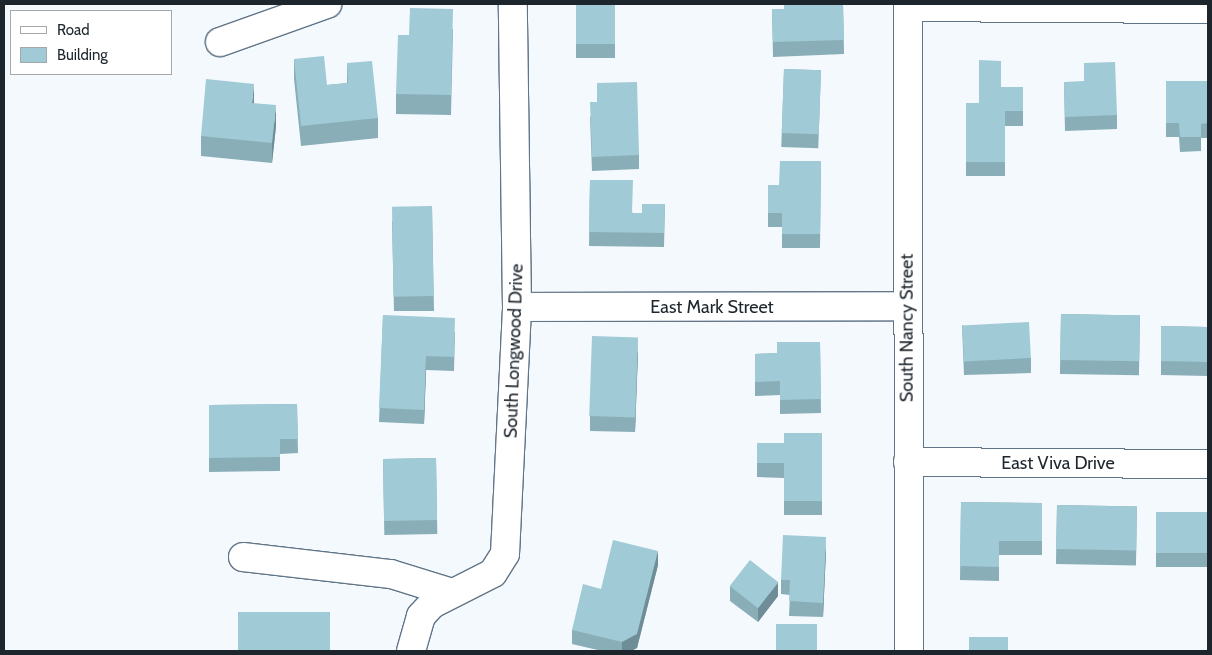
<!DOCTYPE html>
<html>
<head>
<meta charset="utf-8">
<style>
  body { margin:0 }
  #map { position:relative; width:1212px; height:655px; overflow:hidden; background:#f4f9fd; font-family:Cabin,sans-serif }
  div>[style] { position:absolute }
  [style*='--x'] { left:calc(var(--x)*1px); top:calc(var(--y)*1px); width:calc(var(--w)*1px); rotate:calc(var(--a)*1deg) }
  .roads { filter:drop-shadow(1px 0 #617588) drop-shadow(-1px 0 #617588) drop-shadow(0 1px #617588) drop-shadow(0 -1px #617588) }
  .minor>* { height:28px; margin:-14px; padding:0 14px; transform-origin:14px; border-radius:14px; background:#fff }
  .wall>* { inset:0; background:#89aeb8; transform-origin:0 0 }
  .shaded-wall>* { inset:0; background:#6f8d96 }
  .building>* { inset:0; background:#9fcad6; transform-origin:0 0 }
  span { translate:-50% -50%; white-space:nowrap; text-align:center; line-height:1.15; -webkit-text-stroke:4.5px #fff; paint-order:stroke }
  .street-label { font-size:18px; color:#1d252d }
  .frame { position:absolute; inset:0; border:5px solid #1d252d; pointer-events:none }
  .legend { position:absolute; left:10px; top:10px; width:162px; height:65px; box-sizing:border-box; background:#fff; border:1px solid #a5a8ab; margin:0; padding:6px 9px; list-style:none; font-size:15px; color:#1d252d }
  .legend li { display:flex; align-items:center; gap:10px; height:25px }
  .legend b { width:25px; border:1px solid #a5a8ab }
</style>
</head>
<body>
<div id="map">
  <div class="roads">
    <div class="minor">
      <div style="--x:908;--y:4;--w:647;--a:89.91"></div>
      <div style="--x:908;--y:7;--w:300;--a:0.4"></div>
      <div style="--x:220;--y:42;--w:114;--a:-19.6"></div>
      <div style="--x:517;--y:307;--w:389;--a:-0.1"></div>
      <div style="--x:908;--y:462;--w:300;--a:0.4"></div>
      <div style="--x:243;--y:557;--w:149;--a:6.6"></div>
      <div style="--x:391;--y:574;--w:61;--a:17.2"></div>
      <div style="--x:411;--y:651;--w:36;--a:-74"></div>
      <div style="--x:421;--y:616;--w:16;--a:-47"></div>
      <div style="--x:432;--y:604;--w:68;--a:-26.9"></div>
      <div style="--x:493;--y:573;--w:22;--a:-58"></div>
      <div style="--x:505;--y:554;--w:247;--a:-87.2"></div>
      <div style="--x:517;--y:307;--w:303;--a:-90.8"></div>
    </div>
  </div>
  <div class="wall">
    <div style="left:576px;top:4px;width:39px;height:54px"></div>
    <div style="clip-path:polygon(784px 4px,843px 4px,844px 54px,773px 57px,772px 9px,784px 9px)"></div>
    <div style="clip-path:polygon(453px 29px,451px 115px,396px 114px,396px 94px,409px 35px)"></div>
    <div style="clip-path:polygon(294px 59px,327px 85px,347px 83px,347px 63px,378px 118px,378px 138px,301px 146px,294px 79px)"></div>
    <div style="left:784px;top:69px;width:37px;height:78px;rotate:2deg"></div>
    <div style="clip-path:polygon(1166px 81px,1208px 81px,1208px 138px,1201px 138px,1201px 151px,1180px 152px,1179px 137px,1166px 137px)"></div>
    <div style="clip-path:polygon(1064px 82px,1117px 115px,1117px 129px,1065px 131px)"></div>
    <div style="clip-path:polygon(1001px 87px,1023px 87px,1023px 126px,1005px 126px,1005px 176px,966px 176px,966px 103px,979px 103px)"></div>
    <div style="clip-path:polygon(254px 103px,276px 126px,272px 163px,201px 156px,201px 136px)"></div>
    <div style="clip-path:polygon(590px 116px,639px 155px,639px 169px,592px 171px)"></div>
    <div style="clip-path:polygon(821px 161px,820px 248px,782px 248px,782px 227px,768px 227px,768px 185px,779px 185px)"></div>
    <div style="clip-path:polygon(590px 180px,633px 213px,642px 213px,665px 204px,664px 247px,589px 246px)"></div>
    <div style="clip-path:polygon(432px 206px,434px 311px,394px 311px,392px 221px)"></div>
    <div style="clip-path:polygon(1208px 308px,1208px 376px,1161px 375px,1161px 326px,1207px 327px)"></div>
    <div style="left:1061px;top:314px;width:79px;height:60px;rotate:1deg"></div>
    <div style="clip-path:polygon(383px 315px,455px 332px,454px 371px,426px 370px,424px 424px,379px 422px)"></div>
    <div style="clip-path:polygon(962px 325px,1031px 358px,1031px 373px,964px 375px)"></div>
    <div style="clip-path:polygon(820px 342px,821px 413px,780px 414px,780px 395px,755px 396px,755px 354px,777px 353px)"></div>
    <div style="clip-path:polygon(638px 352px,635px 432px,590px 431px,590px 416px)"></div>
    <div style="clip-path:polygon(297px 404px,298px 453px,280px 454px,280px 471px,209px 472px,209px 405px)"></div>
    <div style="clip-path:polygon(822px 433px,822px 515px,784px 515px,784px 478px,757px 477px,757px 443px,784px 443px)"></div>
    <div style="left:436px;top:458px;width:76px;height:53px;rotate:89deg"></div>
    <div style="clip-path:polygon(961px 502px,1042px 503px,1042px 555px,999px 555px,999px 581px,960px 580px)"></div>
    <div style="left:1057px;top:505px;width:80px;height:59px;rotate:1deg"></div>
    <div style="left:1156px;top:512px;width:52px;height:55px"></div>
    <div style="clip-path:polygon(826px 551px,823px 617px,789px 616px,790px 595px,781px 594px,781px 580px)"></div>
    <div style="clip-path:polygon(658px 565px,637px 648px,631px 651px,602px 651px,572px 644px,572px 630px,601px 589px)"></div>
    <div style="clip-path:polygon(730px 586px,778px 596px,758px 622px,730px 601px)"></div>
  </div>
  <div class="shaded-wall">
    <div style="clip-path:polygon(254px 84px,254px 104px,252px 103px)"></div>
    <div style="clip-path:polygon(276px 105px,276px 126px,272px 163px,272px 143px)"></div>
    <div style="clip-path:polygon(638px 338px,638px 352px,635px 432px,635px 418px)"></div>
    <div style="clip-path:polygon(426px 356px,426px 370px,424px 424px,424px 410px)"></div>
    <div style="clip-path:polygon(826px 537px,826px 551px,823px 617px,823px 603px)"></div>
    <div style="clip-path:polygon(658px 551px,658px 565px,637px 648px,631px 651px,622px 651px,622px 642px)"></div>
    <div style="clip-path:polygon(778px 582px,778px 596px,758px 622px,758px 608px)"></div>
  </div>
  <div class="building">
    <div style="left:576px;top:4px;width:39px;height:40px"></div>
    <div style="clip-path:polygon(784px 4px,843px 4px,844px 40px,773px 42px,772px 9px,784px 9px)"></div>
    <div style="clip-path:polygon(410px 8px,453px 9px,451px 95px,396px 94px,398px 35px,409px 35px)"></div>
    <div style="clip-path:polygon(324px 56px,327px 85px,348px 83px,347px 63px,372px 61px,378px 118px,301px 126px,294px 59px)"></div>
    <div style="clip-path:polygon(979px 60px,1001px 61px,1001px 87px,1023px 87px,1023px 111px,1005px 111px,1005px 162px,966px 162px,966px 103px,979px 103px)"></div>
    <div style="clip-path:polygon(1115px 62px,1117px 115px,1065px 117px,1064px 82px,1084px 81px,1084px 63px)"></div>
    <div style="left:784px;top:69px;width:37px;height:64px;rotate:2deg"></div>
    <div style="clip-path:polygon(206px 79px,254px 84px,252px 103px,276px 105px,272px 143px,201px 136px)"></div>
    <div style="clip-path:polygon(1166px 81px,1208px 81px,1208px 123px,1201px 124px,1201px 137px,1180px 137px,1179px 123px,1166px 123px)"></div>
    <div style="clip-path:polygon(637px 82px,639px 155px,592px 157px,590px 102px,597px 102px,597px 83px)"></div>
    <div style="clip-path:polygon(780px 161px,821px 161px,820px 234px,782px 234px,782px 213px,768px 213px,768px 185px,779px 185px)"></div>
    <div style="clip-path:polygon(590px 180px,633px 180px,632px 213px,642px 213px,642px 204px,665px 204px,664px 233px,589px 232px)"></div>
    <div style="left:432px;top:206px;width:90px;height:40px;rotate:89deg"></div>
    <div style="clip-path:polygon(1207px 308px,1208px 308px,1208px 362px,1161px 361px,1161px 326px,1207px 327px)"></div>
    <div style="left:1061px;top:314px;width:79px;height:46px;rotate:1deg"></div>
    <div style="clip-path:polygon(383px 315px,455px 318px,454px 357px,426px 356px,424px 410px,379px 408px)"></div>
    <div style="left:1029px;top:322px;width:36px;height:67px;rotate:87deg"></div>
    <div style="left:592px;top:336px;width:46px;height:80px;rotate:2deg"></div>
    <div style="clip-path:polygon(777px 342px,820px 342px,821px 399px,780px 400px,780px 381px,755px 382px,755px 354px,777px 353px)"></div>
    <div style="clip-path:polygon(297px 404px,298px 439px,280px 439px,280px 457px,209px 458px,209px 405px)"></div>
    <div style="clip-path:polygon(784px 433px,822px 433px,822px 501px,784px 501px,784px 463px,757px 463px,757px 443px,784px 443px)"></div>
    <div style="left:436px;top:458px;width:62px;height:53px;rotate:89deg"></div>
    <div style="clip-path:polygon(961px 502px,1042px 503px,1042px 541px,999px 541px,999px 567px,960px 566px)"></div>
    <div style="left:1057px;top:505px;width:80px;height:44px;rotate:1deg"></div>
    <div style="left:1156px;top:512px;width:52px;height:41px"></div>
    <div style="clip-path:polygon(783px 535px,826px 537px,823px 603px,789px 601px,790px 580px,781px 580px)"></div>
    <div style="clip-path:polygon(613px 540px,658px 551px,637px 634px,622px 642px,572px 630px,583px 584px,601px 589px)"></div>
    <div style="left:750px;top:560px;width:36px;height:33px;rotate:38deg"></div>
    <div style="left:330px;top:612px;width:39px;height:92px;rotate:90deg"></div>
    <div style="left:776px;top:624px;width:41px;height:27px"></div>
    <div style="left:1008px;top:637px;width:14px;height:39px;rotate:90deg"></div>
  </div>
  <div class="street-label">
    <span style="left:712px;top:307px">East Mark Street</span>
    <span style="left:907px;top:328px;rotate:-90deg">South Nancy Street</span>
    <span style="left:514px;top:351px;rotate:-88deg">South Longwood Drive</span>
    <span style="left:1058px;top:463px">East Viva Drive</span>
  </div>
  <div class="frame"></div>
  <ul class="legend">
  <li><b style="height:6px;background:#fff"></b>Road</li>
  <li><b style="height:14px;background:#9fcad6"></b>Building</li>
  </ul>
</div>
</body>
</html>
